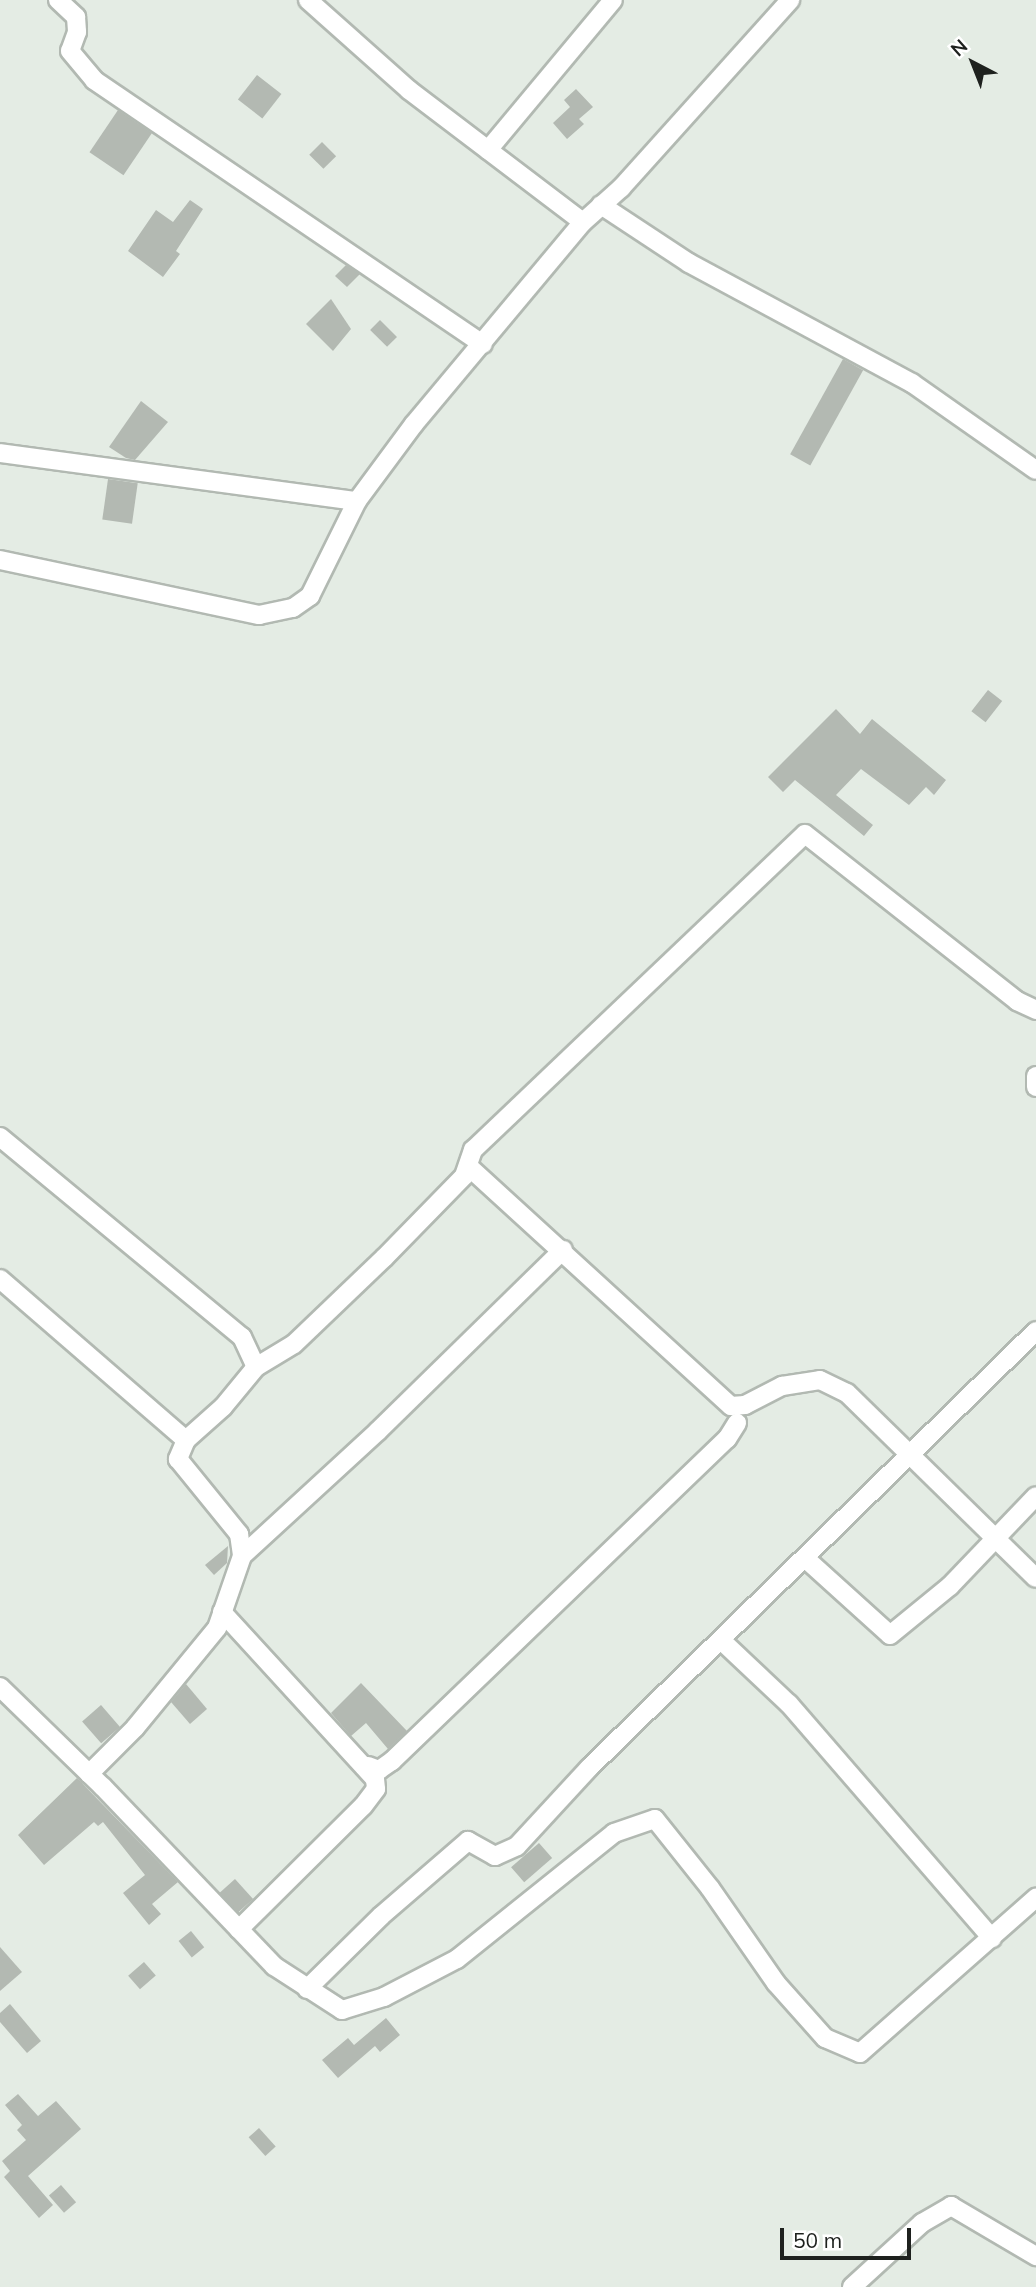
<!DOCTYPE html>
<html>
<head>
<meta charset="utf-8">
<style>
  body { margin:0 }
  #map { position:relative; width:1036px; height:2287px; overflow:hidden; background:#e4ece4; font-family:Mulish,sans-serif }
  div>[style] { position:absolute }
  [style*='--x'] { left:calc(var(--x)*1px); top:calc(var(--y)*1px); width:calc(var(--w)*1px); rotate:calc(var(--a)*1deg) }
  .building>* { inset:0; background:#b3b9b2; transform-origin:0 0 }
  .roads { filter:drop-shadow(2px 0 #b2b9b2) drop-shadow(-2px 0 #b2b9b2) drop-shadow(0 2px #b2b9b2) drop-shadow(0 -2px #b2b9b2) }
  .street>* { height:18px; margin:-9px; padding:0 9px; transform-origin:9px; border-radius:9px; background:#fff }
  span { translate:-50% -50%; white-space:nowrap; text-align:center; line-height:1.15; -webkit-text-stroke:5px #fff; paint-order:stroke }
  .north { position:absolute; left:938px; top:28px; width:70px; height:70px; -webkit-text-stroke:5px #fff; paint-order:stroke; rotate:318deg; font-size:19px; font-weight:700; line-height:28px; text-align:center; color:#1e211e }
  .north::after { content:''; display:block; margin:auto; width:24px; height:32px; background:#1e211e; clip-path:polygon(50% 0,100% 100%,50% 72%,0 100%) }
  .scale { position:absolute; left:780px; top:2228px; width:131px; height:32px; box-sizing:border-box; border:4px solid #1e211e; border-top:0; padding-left:9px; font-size:21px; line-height:24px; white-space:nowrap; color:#1e211e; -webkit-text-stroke:5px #fff; paint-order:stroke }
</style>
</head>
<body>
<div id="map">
  <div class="building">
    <div style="left:257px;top:75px;width:31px;height:31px;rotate:38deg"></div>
    <div style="clip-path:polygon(576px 89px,593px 107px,579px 119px,584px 124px,567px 139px,553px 123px,570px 107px,564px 100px)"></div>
    <div style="left:118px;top:110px;width:41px;height:51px;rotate:34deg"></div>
    <div style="left:322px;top:142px;width:20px;height:18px;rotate:45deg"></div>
    <div style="clip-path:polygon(190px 200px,203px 209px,176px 251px,180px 254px,163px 277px,128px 251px,156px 210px,173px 222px)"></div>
    <div style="clip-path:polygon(346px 265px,360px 274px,347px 287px,335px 276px)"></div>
    <div style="clip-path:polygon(331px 299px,351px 329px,333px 351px,306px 324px)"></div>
    <div style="left:380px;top:320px;width:24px;height:14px;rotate:45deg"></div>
    <div style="left:843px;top:359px;width:23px;height:109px;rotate:29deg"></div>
    <div style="clip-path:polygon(141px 401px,168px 422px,135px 460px,126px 458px,109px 447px)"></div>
    <div style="left:108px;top:479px;width:30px;height:41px;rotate:8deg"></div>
    <div style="left:988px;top:690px;width:18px;height:27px;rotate:38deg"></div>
    <div style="clip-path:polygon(836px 709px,860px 734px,872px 719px,946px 780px,934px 795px,926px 787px,909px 805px,861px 769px,836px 795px,873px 825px,864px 836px,795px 780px,783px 792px,768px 777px)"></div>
    <div style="clip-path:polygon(228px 1546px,227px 1563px,214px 1575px,205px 1565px)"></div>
    <div style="clip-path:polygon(361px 1683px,407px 1731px,388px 1749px,366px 1723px,351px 1736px,331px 1713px)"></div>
    <div style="clip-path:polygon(186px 1684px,207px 1709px,190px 1724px,171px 1702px)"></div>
    <div style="left:101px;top:1705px;width:29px;height:25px;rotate:49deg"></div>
    <div style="clip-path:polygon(77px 1778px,178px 1882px,152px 1904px,161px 1914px,149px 1925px,123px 1893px,145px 1875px,103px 1822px,98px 1826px,94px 1822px,44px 1865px,18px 1835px)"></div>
    <div style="left:539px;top:1843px;width:20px;height:37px;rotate:49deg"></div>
    <div style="left:235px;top:1879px;width:27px;height:21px;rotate:48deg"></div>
    <div style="left:191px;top:1931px;width:21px;height:16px;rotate:51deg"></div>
    <div style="clip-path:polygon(0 1947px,22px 1972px,0 1991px)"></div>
    <div style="left:144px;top:1962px;width:18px;height:21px;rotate:49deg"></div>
    <div style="clip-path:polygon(10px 2004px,41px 2041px,27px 2053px,0 2022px,0 2013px)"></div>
    <div style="clip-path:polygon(386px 2018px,400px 2035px,380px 2052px,375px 2046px,338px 2078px,322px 2060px,348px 2038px,354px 2045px)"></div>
    <div style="clip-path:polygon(18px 2094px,38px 2116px,56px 2101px,81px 2129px,28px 2176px,53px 2205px,39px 2218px,4px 2177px,10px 2171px,2px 2161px,26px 2140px,17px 2130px,22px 2125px,5px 2105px)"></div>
    <div style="left:259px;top:2128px;width:25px;height:14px;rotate:48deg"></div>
    <div style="left:61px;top:2185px;width:23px;height:16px;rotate:49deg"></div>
  </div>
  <div class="roads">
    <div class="street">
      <div style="--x:58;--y:0;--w:25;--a:43"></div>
      <div style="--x:76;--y:17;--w:15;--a:86"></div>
      <div style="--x:77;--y:32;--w:20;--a:110"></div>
      <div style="--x:70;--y:51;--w:38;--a:50"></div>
      <div style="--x:94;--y:80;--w:470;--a:34.2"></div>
      <div style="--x:308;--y:0;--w:135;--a:41.7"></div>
      <div style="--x:409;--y:90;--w:218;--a:37.2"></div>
      <div style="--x:488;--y:150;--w:195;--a:-50.2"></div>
      <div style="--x:601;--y:205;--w:105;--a:33.4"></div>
      <div style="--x:689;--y:263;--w:253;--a:28.3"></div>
      <div style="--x:912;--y:383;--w:151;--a:35.1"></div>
      <div style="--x:0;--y:453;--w:360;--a:7.7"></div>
      <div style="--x:0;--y:560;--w:265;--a:12"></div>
      <div style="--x:259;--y:615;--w:35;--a:-12"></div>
      <div style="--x:293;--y:608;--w:21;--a:-35"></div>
      <div style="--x:310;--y:596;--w:106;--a:-63.7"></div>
      <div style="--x:357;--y:501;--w:96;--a:-53.5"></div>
      <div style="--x:414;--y:424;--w:263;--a:-50.1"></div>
      <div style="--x:583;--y:222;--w:51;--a:-41.8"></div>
      <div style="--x:621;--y:188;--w:253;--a:-48"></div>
      <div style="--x:1036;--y:1076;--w:11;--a:90"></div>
      <div style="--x:0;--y:1137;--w:314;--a:39.6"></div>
      <div style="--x:242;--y:1337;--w:33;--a:65"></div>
      <div style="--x:256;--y:1367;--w:52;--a:129.5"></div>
      <div style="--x:223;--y:1407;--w:50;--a:138.3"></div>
      <div style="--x:186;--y:1440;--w:21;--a:113"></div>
      <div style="--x:178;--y:1459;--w:97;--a:50.9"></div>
      <div style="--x:239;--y:1534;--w:22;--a:82"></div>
      <div style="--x:242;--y:1556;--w:76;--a:109.1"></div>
      <div style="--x:217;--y:1628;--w:129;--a:129.4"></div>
      <div style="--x:135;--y:1728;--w:65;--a:135"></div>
      <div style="--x:468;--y:1166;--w:356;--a:42.4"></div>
      <div style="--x:731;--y:1406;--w:14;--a:-4"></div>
      <div style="--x:745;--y:1405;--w:42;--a:-27.2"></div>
      <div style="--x:782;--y:1386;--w:38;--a:-9"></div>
      <div style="--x:820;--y:1380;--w:30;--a:26"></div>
      <div style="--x:847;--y:1393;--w:264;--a:44.4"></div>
      <div style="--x:0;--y:1279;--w:246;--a:40.9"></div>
      <div style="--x:256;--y:1367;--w:44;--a:-31.2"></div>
      <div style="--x:294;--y:1344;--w:124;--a:-43.7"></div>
      <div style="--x:384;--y:1258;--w:115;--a:-45.7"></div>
      <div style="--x:464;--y:1176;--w:28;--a:-71"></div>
      <div style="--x:473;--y:1150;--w:458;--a:-43.6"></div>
      <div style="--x:805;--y:834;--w:270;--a:38.2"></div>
      <div style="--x:1017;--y:1001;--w:21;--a:25"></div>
      <div style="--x:242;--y:1556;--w:185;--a:-42.6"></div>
      <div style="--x:378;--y:1431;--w:259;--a:-44.4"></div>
      <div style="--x:806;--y:1559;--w:113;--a:42.1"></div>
      <div style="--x:890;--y:1635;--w:77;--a:-39.2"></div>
      <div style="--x:950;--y:1586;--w:124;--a:-46.3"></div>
      <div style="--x:222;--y:1612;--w:226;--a:47.5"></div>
      <div style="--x:375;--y:1779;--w:10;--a:84"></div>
      <div style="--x:376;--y:1789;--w:21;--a:127"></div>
      <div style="--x:363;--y:1806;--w:175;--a:135.2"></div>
      <div style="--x:721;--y:1640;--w:93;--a:43.3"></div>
      <div style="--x:789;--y:1704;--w:310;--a:49.1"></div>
      <div style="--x:0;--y:1687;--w:144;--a:44.2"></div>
      <div style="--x:103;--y:1787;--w:248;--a:46.3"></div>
      <div style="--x:274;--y:1966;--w:81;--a:32.9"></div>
      <div style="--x:342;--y:2010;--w:44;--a:-17.2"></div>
      <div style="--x:384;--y:1997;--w:82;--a:-27.5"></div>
      <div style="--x:457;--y:1959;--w:201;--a:-38.7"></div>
      <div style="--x:614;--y:1833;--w:43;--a:-18.9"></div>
      <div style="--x:655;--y:1819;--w:88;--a:51.4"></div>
      <div style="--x:710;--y:1888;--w:116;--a:55.2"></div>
      <div style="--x:776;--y:1983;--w:74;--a:48.3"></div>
      <div style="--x:825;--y:2038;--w:38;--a:23"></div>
      <div style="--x:860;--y:2053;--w:235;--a:-41.4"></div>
      <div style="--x:368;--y:1766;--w:12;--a:20"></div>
      <div style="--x:379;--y:1770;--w:16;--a:-35"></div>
      <div style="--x:392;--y:1761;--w:465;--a:-43.9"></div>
      <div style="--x:727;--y:1439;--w:19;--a:-58"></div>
      <div style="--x:307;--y:1989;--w:104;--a:-44.6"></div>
      <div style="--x:381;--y:1916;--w:115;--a:-40.8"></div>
      <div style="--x:468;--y:1841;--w:31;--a:29"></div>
      <div style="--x:495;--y:1856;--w:24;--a:-24"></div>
      <div style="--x:517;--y:1846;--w:106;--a:-47.3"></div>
      <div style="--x:589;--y:1768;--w:625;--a:-44.35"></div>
      <div style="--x:852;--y:2287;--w:95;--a:-42.4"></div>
      <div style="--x:922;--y:2223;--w:34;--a:-30"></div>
      <div style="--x:951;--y:2206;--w:99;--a:30.5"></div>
    </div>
  </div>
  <div class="north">N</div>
  <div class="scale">50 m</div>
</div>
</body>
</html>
